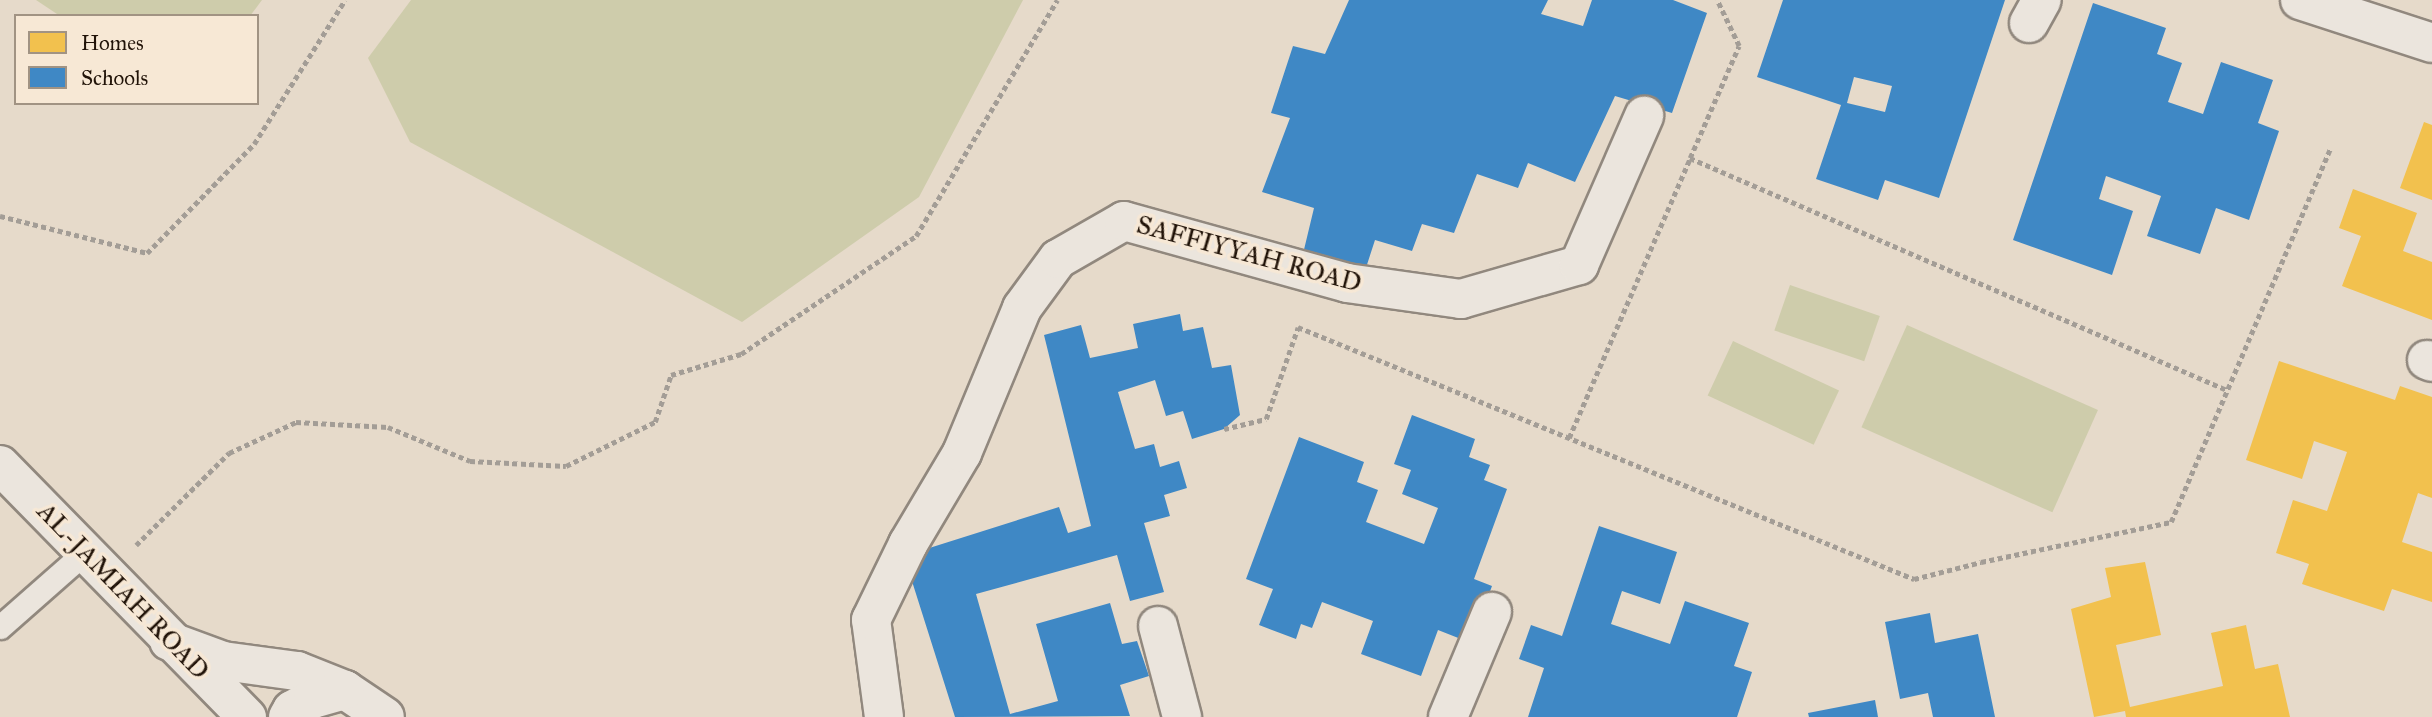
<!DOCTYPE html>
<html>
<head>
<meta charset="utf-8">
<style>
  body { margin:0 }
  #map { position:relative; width:2432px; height:717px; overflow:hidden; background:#e6daca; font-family:"IM FELL Great Primer",serif }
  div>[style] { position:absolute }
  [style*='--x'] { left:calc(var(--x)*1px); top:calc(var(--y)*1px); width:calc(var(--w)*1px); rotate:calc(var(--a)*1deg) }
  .green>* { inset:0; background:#ceccab; transform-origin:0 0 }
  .homes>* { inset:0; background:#f2c14e }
  .schools>* { inset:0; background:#3f88c5 }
  .path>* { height:4.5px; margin-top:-2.25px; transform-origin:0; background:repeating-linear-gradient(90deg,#a39d96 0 5px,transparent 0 8.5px) }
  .roads { filter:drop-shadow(2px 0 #91887e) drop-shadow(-2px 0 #91887e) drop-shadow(0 2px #91887e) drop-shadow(0 -2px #91887e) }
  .lane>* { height:23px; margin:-11.5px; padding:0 11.5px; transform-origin:11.5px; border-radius:11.5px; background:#ebe5dd }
  .street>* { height:38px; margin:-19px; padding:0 19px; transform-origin:19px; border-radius:19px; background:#ebe5dd }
  .secondary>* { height:38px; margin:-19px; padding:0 19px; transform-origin:19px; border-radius:19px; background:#ebe5dd }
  span { translate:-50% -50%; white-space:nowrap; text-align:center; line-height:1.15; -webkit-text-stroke:7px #f7e8d5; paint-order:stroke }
  .street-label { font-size:26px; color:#211308 }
  .legend { position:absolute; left:14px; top:14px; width:245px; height:91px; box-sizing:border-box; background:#f7e8d5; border:2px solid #a19383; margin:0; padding:9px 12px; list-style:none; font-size:21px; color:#211308 }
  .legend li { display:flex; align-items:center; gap:14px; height:35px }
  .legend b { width:35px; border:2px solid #a19383 }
</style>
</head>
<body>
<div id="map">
  <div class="green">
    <div style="clip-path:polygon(36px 0,262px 0,250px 16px,60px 16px)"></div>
    <div style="clip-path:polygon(411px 0,1023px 0,919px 197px,742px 322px,410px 142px,368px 58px)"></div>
    <div style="left:1790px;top:285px;width:95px;height:48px;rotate:19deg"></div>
    <div style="left:1907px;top:325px;width:209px;height:112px;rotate:24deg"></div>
    <div style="left:1733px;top:341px;width:117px;height:60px;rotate:25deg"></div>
  </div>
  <div class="homes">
    <div style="clip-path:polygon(2424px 122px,2432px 125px,2432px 200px,2400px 188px)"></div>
    <div style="clip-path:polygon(2353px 189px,2417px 213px,2403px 251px,2432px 262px,2432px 320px,2342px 286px,2361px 236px,2339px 228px)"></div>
    <div style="clip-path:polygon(2279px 361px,2395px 400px,2400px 386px,2432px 397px,2432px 498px,2418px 493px,2402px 542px,2432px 552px,2432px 602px,2392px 589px,2384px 611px,2302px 584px,2309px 564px,2276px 553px,2293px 500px,2327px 511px,2347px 452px,2314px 441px,2302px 479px,2246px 460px)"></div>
    <div style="clip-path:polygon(2145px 562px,2161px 635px,2116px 645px,2130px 707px,2223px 686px,2211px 633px,2246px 625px,2255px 669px,2278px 664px,2290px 717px,2126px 717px,2125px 711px,2094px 717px,2071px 609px,2111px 597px,2105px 568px)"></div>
  </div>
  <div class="schools">
    <div style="clip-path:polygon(1349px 0,1548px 0,1541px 14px,1583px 26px,1592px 0,1673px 0,1707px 13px,1672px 113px,1615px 96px,1575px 182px,1528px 163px,1518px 188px,1477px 174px,1454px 233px,1422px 224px,1412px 251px,1375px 240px,1363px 277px,1302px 258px,1314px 208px,1262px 192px,1290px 118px,1271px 113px,1293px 46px,1325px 54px)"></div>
    <div style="clip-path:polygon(evenodd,1783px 0,2005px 0,1939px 198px,1885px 180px,1878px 200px,1816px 179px,1841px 105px,1757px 77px,1783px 0,1854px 77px,1892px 86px,1885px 112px,1847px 103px,1854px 77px)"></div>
    <div style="clip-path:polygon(2093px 3px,2166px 28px,2157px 54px,2182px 63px,2168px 102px,2203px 114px,2221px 62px,2273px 80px,2258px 123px,2279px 131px,2249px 220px,2216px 208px,2200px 254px,2147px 236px,2161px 196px,2106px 176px,2099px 199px,2133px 211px,2112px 275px,2013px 240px)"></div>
    <div style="clip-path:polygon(1180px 314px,1183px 331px,1203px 327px,1212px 368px,1231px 365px,1240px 415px,1224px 429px,1192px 439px,1183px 411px,1166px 416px,1155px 380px,1118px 392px,1135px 449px,1154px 444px,1160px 467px,1179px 461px,1187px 488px,1164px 495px,1170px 516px,1144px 523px,1164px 592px,1130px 601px,1117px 555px,976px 594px,1010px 714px,1058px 701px,1036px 624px,1110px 603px,1122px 644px,1137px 641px,1149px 676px,1120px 685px,1130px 716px,955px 717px,904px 556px,1059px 507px,1068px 533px,1091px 526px,1044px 335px,1081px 325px,1090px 358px,1138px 348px,1133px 324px)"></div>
    <div style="clip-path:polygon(1412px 415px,1475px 439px,1469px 457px,1490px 465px,1484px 480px,1507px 489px,1474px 579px,1492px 586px,1471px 643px,1438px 630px,1421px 676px,1361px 654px,1373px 621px,1322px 602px,1312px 628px,1301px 624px,1296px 639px,1259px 625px,1273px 589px,1246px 579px,1299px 437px,1364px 462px,1357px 482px,1378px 490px,1366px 522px,1424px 544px,1438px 508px,1402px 494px,1411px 470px,1394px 464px)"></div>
    <div style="clip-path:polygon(1599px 526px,1677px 552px,1660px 604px,1622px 591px,1611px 624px,1670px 644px,1685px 601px,1749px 623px,1734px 666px,1752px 672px,1737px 717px,1528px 717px,1544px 668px,1519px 659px,1531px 625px,1562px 636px)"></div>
    <div style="clip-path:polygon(1930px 613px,1935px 643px,1978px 634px,1995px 717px,1933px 717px,1928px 693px,1900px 699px,1885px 622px)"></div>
    <div style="clip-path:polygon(1875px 700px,1878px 717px,1809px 717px,1808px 713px)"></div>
  </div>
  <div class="path">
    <div style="--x:1690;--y:158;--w:122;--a:-66.4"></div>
    <div style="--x:1739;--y:46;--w:51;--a:-115.6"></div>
    <div style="--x:0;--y:216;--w:152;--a:14.1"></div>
    <div style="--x:147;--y:253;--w:153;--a:-45.5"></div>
    <div style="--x:254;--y:144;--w:170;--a:-57.7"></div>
    <div style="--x:1224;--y:429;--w:43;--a:-13.4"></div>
    <div style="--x:1266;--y:419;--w:97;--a:-70.8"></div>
    <div style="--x:1298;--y:327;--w:666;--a:22.25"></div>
    <div style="--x:1914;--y:579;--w:69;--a:-14.2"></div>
    <div style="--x:1981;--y:562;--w:194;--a:-11.9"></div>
    <div style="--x:2171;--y:522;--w:405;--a:-66.9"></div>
    <div style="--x:1569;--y:438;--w:305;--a:-66.6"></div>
    <div style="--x:1690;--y:158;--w:585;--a:23.37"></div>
    <div style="--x:136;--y:545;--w:131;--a:-44.7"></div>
    <div style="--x:229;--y:453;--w:74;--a:-24.8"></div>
    <div style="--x:296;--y:422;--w:92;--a:3.1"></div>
    <div style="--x:388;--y:427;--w:89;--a:22.5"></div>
    <div style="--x:470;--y:461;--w:96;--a:3"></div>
    <div style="--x:566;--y:466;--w:99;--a:-26.3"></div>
    <div style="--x:655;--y:422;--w:50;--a:-71.2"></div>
    <div style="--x:671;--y:375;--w:73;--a:-16.7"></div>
    <div style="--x:741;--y:354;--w:211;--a:-34"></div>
    <div style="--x:916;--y:236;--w:275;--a:-59.1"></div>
  </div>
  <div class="roads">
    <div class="lane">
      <div style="--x:0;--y:627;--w:112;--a:-41.4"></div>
    </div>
    <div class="street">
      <div style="--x:2300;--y:0;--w:139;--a:18"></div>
      <div style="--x:2029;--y:23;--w:26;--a:-61"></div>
      <div style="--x:2427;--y:360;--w:5;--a:22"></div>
      <div style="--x:1158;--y:626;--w:94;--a:75.2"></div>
      <div style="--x:169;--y:641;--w:58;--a:20.3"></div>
      <div style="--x:223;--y:661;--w:75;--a:7.7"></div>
      <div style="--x:297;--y:671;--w:52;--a:21.6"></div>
      <div style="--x:345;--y:690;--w:48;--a:34"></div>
      <div style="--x:288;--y:717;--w:8;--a:-60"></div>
      <div style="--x:292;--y:710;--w:24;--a:-28"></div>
      <div style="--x:313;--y:699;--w:33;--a:-16"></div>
      <div style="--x:884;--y:717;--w:98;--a:-97.6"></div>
      <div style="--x:871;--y:620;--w:85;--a:-64"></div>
      <div style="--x:908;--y:544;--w:106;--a:-59.3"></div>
      <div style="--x:962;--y:453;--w:157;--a:-67.5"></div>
      <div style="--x:1022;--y:308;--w:61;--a:-53.7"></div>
      <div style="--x:1058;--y:259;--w:76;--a:-29.9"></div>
      <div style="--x:1124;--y:221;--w:231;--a:15.5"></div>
      <div style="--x:1347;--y:283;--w:115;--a:8"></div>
      <div style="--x:1461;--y:299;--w:123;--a:-16.1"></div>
      <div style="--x:1579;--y:265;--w:163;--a:-66.4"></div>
      <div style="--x:1448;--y:717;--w:114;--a:-67.3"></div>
    </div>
    <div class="secondary">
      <div style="--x:0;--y:465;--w:353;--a:45.6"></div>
    </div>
  </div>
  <div class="street-label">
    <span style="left:1249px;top:254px;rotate:15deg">SAFFIYYAH ROAD</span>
    <span style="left:123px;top:591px;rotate:46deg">AL-JAMIAH ROAD</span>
  </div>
  <ul class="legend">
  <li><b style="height:19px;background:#f2c14e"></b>Homes</li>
  <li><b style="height:19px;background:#3f88c5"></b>Schools</li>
  </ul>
</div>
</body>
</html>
